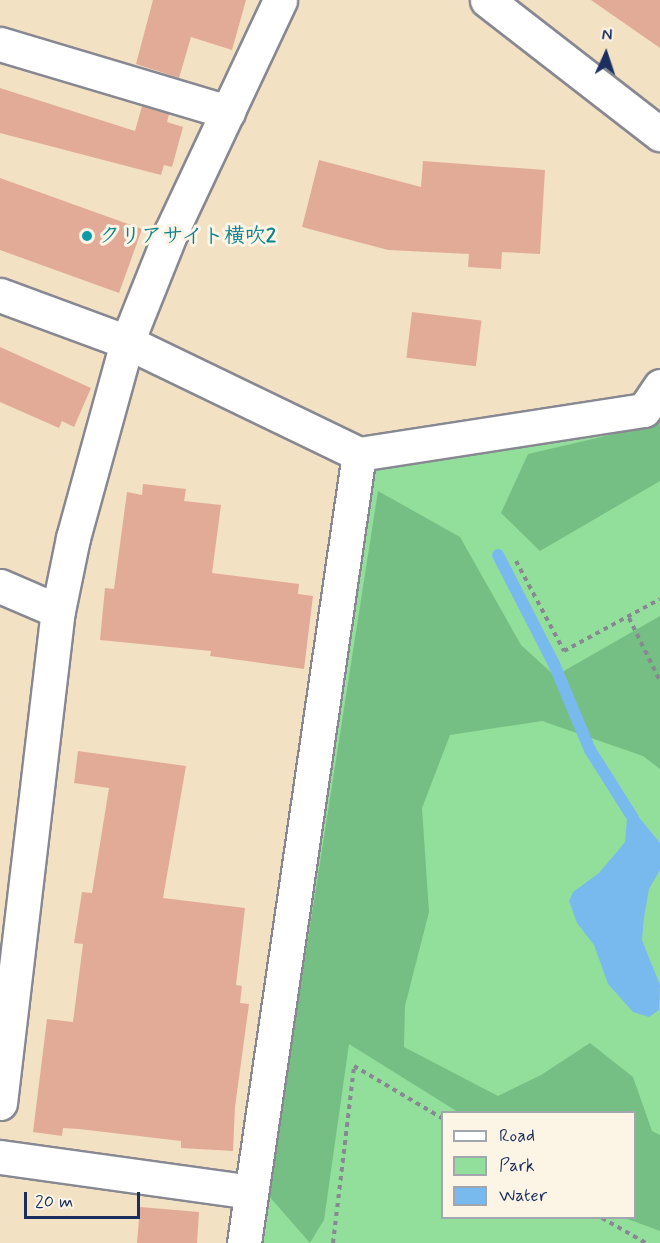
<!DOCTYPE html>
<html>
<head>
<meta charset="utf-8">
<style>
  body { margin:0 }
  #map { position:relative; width:660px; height:1243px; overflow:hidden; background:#f3e1c4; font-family:Mynerve,"Klee One",sans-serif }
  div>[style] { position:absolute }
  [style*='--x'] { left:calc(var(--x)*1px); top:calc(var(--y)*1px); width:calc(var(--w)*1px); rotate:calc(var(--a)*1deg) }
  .green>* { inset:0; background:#92df9c }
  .forest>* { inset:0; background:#75be84 }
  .water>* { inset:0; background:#79baee }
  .stream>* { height:12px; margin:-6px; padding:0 6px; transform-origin:6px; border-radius:6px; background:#79baee }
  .building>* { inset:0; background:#e2ab98; transform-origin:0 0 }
  .path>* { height:4px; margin-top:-2px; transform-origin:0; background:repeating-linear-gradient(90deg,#878891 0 4.5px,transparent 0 9px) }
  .roads { filter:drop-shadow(2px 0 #878891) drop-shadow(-2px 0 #878891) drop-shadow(0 2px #878891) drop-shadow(0 -2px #878891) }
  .minor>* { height:33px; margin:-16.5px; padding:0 16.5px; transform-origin:16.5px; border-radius:16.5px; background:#fff }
  .dots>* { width:16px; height:16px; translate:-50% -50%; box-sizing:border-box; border:3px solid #fcf5e5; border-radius:50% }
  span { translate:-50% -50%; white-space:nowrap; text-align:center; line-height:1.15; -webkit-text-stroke:6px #fcf5e5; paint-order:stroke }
  .culture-label { font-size:21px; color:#0d838f; font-weight:700 }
  .left { translate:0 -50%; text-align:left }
  .legend { position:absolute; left:441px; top:1111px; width:195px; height:108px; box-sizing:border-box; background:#fcf5e5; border:2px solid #a2a6af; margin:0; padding:8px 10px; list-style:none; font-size:18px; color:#1b2f5e }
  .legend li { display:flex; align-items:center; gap:12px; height:30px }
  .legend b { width:30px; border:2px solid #a2a6af }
  .north { position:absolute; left:576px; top:24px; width:60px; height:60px; -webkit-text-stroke:4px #fcf5e5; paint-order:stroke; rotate:3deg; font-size:16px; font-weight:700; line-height:24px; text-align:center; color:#1b2f5e }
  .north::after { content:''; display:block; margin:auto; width:21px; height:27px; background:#1b2f5e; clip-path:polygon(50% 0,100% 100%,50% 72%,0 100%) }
  .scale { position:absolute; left:24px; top:1192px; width:116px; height:27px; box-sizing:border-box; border:3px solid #1b2f5e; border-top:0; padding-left:8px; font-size:18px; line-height:21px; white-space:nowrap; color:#1b2f5e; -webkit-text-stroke:4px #fcf5e5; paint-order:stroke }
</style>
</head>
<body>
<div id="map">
  <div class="green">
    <div style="clip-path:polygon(evenodd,660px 416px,660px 1243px,262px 1243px,370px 478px,381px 466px,653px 425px,660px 416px,442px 1112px,634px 1112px,634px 1218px,442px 1218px,442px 1112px)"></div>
  </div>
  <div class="forest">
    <div style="clip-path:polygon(660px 416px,660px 481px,540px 551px,501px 513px,528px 454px,653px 425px)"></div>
    <div style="clip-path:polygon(378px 491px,460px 537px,521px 645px,555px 676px,660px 616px,660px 769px,643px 756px,542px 721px,450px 735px,422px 808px,429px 912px,405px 1006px,404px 1047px,498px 1096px,541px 1075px,590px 1043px,633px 1077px,652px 1131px,660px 1135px,660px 1231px,625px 1218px,634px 1218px,634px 1112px,458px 1112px,349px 1044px,324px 1220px,310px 1243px,268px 1195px)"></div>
  </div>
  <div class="water">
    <div style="clip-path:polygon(638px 816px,660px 843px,660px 870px,649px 889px,644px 918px,642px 940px,660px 985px,659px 1010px,649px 1017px,633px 1012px,608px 984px,594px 945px,577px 923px,569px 901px,573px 892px,599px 873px,625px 842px,627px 819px)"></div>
  </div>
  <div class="stream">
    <div style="--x:498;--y:555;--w:123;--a:62.8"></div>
    <div style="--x:554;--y:664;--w:93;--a:67.3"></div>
    <div style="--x:590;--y:750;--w:80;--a:57.7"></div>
  </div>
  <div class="building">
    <div style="clip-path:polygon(153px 0,246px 0,232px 50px,191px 37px,179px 78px,136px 64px)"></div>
    <div style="clip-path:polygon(591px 0,660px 0,660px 48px)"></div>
    <div style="clip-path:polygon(0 88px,135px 131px,142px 106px,169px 114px,167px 122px,183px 127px,172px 167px,164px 165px,161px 175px,0 133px)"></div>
    <div style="clip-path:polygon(319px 160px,421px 187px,423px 161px,545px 170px,540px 254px,502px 252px,501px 269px,468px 267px,469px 254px,388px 250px,302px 227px)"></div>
    <div style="clip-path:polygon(0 178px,142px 229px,119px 293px,0 250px)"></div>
    <div style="left:412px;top:312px;width:70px;height:46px;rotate:7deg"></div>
    <div style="clip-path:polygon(0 347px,91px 388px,74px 427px,62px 421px,59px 428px,0 402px)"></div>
    <div style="clip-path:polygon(143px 484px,186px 489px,184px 501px,221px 505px,212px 573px,299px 584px,298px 594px,313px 596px,304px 669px,210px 656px,211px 651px,100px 640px,105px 588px,114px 589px,127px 492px,142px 495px)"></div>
    <div style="clip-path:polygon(78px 751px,186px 766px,163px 898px,245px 908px,236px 985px,242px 986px,240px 1003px,249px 1004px,235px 1107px,233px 1151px,181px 1148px,181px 1141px,79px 1129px,63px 1128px,62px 1136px,33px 1132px,47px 1019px,73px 1022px,83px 944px,74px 943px,82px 892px,92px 893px,109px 788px,74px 783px)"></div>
    <div style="clip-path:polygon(140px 1207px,199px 1212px,197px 1243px,137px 1243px)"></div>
  </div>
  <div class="path">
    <div style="--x:516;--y:561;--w:102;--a:61.9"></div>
    <div style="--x:564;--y:651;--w:109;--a:-28.4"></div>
    <div style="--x:629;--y:618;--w:70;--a:63.8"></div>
    <div style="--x:602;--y:1218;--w:51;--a:29.6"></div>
    <div style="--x:333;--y:1243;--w:178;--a:-83.2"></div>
    <div style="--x:354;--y:1066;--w:102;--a:30.6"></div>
  </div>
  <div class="roads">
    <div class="minor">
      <div style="--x:487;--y:0;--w:219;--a:37.8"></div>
      <div style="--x:0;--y:44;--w:238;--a:16.6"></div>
      <div style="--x:0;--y:295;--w:135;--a:20.3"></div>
      <div style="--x:127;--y:342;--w:258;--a:25.8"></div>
      <div style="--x:359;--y:454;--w:288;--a:-8.8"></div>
      <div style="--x:644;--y:410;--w:29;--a:-56"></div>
      <div style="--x:0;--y:586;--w:63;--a:23.3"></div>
      <div style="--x:0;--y:1103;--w:495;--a:-83.3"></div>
      <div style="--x:58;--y:611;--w:75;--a:-78.4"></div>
      <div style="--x:73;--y:538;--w:203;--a:-74.6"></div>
      <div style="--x:127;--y:342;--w:118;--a:-68.2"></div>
      <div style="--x:171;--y:232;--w:256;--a:-64.8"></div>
      <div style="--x:0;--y:1157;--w:253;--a:7.9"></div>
      <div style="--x:244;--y:1243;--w:797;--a:-81.71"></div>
    </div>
  </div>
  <div class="dots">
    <div style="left:87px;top:236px;background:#0f9aa8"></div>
  </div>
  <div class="culture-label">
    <span class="left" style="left:99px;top:236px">クリアサイト横吹2</span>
  </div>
  <ul class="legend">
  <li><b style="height:8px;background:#fff"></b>Road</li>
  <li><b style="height:16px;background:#92df9c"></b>Park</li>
  <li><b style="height:16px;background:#79baee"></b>Water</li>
  </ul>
  <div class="north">N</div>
  <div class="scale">20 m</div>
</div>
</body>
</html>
